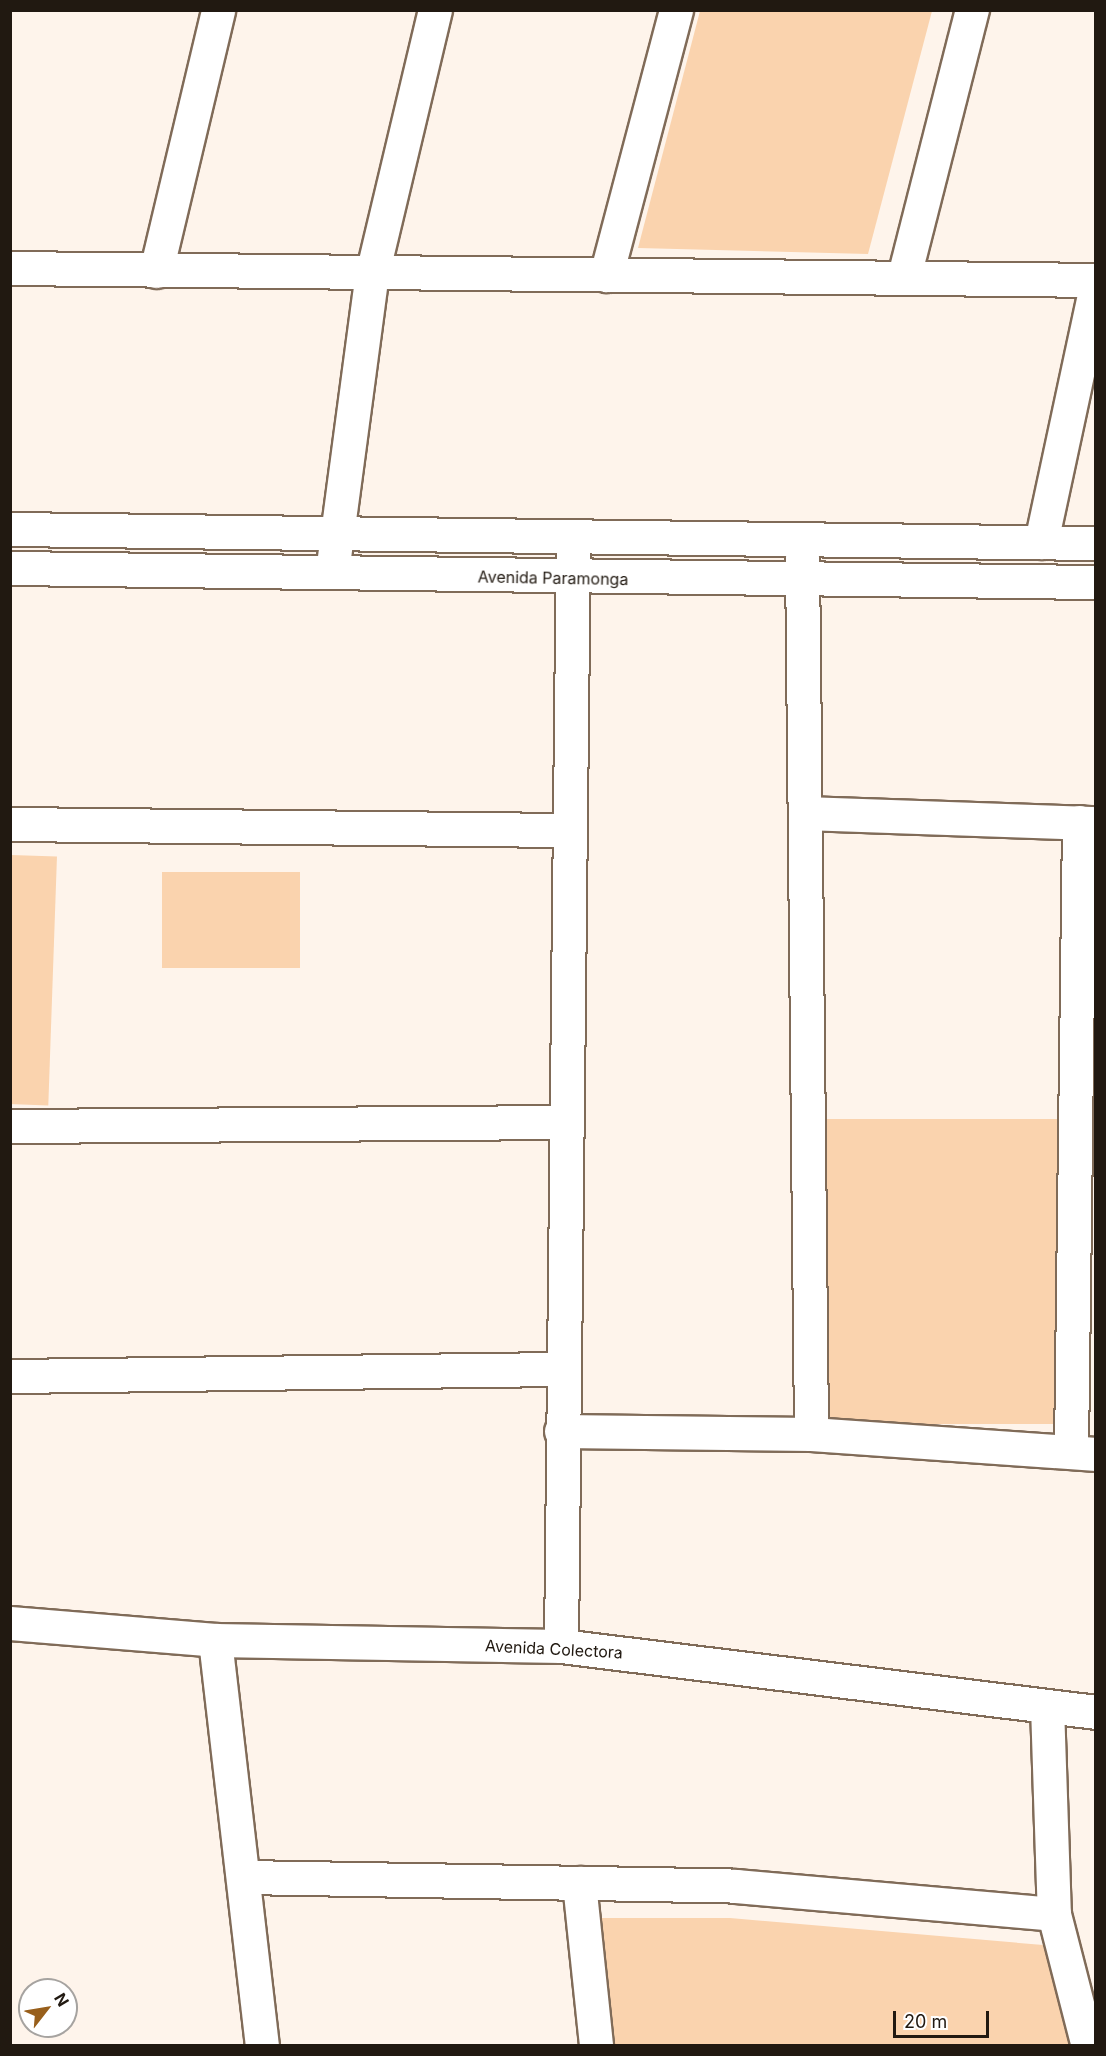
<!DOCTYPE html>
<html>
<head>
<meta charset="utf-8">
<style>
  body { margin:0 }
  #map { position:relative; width:1106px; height:2056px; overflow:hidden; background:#fef4eb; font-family:Inter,sans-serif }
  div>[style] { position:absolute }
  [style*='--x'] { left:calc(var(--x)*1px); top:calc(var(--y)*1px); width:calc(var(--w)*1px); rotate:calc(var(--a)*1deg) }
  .green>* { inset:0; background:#fad3ae; transform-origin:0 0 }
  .roads { filter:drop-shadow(2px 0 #806b58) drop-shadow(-2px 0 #806b58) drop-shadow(0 2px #806b58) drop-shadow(0 -2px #806b58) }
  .minor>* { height:33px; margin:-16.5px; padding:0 16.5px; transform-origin:16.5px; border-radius:16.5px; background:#fff }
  span { translate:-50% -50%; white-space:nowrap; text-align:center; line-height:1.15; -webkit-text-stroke:6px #fff; paint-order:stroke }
  .street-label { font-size:16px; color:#211911 }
  .frame { position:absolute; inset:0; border:12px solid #211911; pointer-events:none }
  .north { position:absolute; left:18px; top:1978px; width:60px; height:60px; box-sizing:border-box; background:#fff; border:2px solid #a6a3a0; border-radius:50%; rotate:59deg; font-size:16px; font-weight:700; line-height:24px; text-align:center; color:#211911 }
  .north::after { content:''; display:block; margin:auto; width:21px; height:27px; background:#985f1b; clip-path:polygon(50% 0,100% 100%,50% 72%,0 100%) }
  .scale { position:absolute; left:893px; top:2011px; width:96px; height:27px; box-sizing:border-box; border:3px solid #211911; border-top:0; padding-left:8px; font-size:18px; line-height:21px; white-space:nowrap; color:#211911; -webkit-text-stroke:4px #fff; paint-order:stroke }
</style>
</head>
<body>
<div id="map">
  <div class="green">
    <div style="clip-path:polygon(700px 11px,932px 11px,868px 254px,638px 248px)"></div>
    <div style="left:11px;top:855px;width:46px;height:249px;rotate:2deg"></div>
    <div style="left:162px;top:872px;width:138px;height:96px"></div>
    <div style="left:821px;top:1119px;width:240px;height:305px"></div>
    <div style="clip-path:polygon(572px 1918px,730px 1918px,1043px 1945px,1074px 2045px,581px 2045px)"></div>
  </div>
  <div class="roads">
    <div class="minor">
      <div style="--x:10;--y:268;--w:1086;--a:0.63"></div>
      <div style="--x:156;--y:271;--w:268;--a:-76.6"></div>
      <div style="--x:606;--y:275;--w:274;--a:-75.2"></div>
      <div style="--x:904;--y:276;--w:275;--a:-75.7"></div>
      <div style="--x:10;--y:529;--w:1086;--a:0.74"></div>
      <div style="--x:1041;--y:542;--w:262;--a:-77.9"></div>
      <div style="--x:334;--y:557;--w:286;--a:-82.4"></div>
      <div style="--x:372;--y:274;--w:271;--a:-76.6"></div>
      <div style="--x:802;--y:557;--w:877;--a:89.41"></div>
      <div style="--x:10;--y:568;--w:1086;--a:0.74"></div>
      <div style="--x:806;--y:813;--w:290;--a:2"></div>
      <div style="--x:10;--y:824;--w:558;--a:0.62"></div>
      <div style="--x:10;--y:1126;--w:554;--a:-0.41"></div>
      <div style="--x:10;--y:1376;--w:551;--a:-0.73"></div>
      <div style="--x:561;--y:1431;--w:250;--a:0.7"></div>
      <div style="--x:811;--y:1434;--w:286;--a:4"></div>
      <div style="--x:1071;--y:1450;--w:628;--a:-89.27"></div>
      <div style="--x:10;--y:1623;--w:206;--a:4.7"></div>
      <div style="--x:215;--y:1640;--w:346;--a:1"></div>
      <div style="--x:561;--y:1646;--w:539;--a:7.03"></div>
      <div style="--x:215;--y:1640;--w:409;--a:83.4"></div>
      <div style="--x:561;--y:1646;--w:1106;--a:-89.38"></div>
      <div style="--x:1047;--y:1706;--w:208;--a:88.1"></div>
      <div style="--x:1054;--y:1914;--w:136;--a:75.6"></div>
      <div style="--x:243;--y:1877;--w:492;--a:1"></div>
      <div style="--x:735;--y:1886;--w:320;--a:5"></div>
      <div style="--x:579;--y:1883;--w:164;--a:84"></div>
    </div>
  </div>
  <div class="street-label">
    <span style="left:553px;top:578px;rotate:1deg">Avenida Paramonga</span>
    <span style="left:554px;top:1649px;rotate:3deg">Avenida Colectora</span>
  </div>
  <div class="frame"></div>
  <div class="north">N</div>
  <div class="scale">20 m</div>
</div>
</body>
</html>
